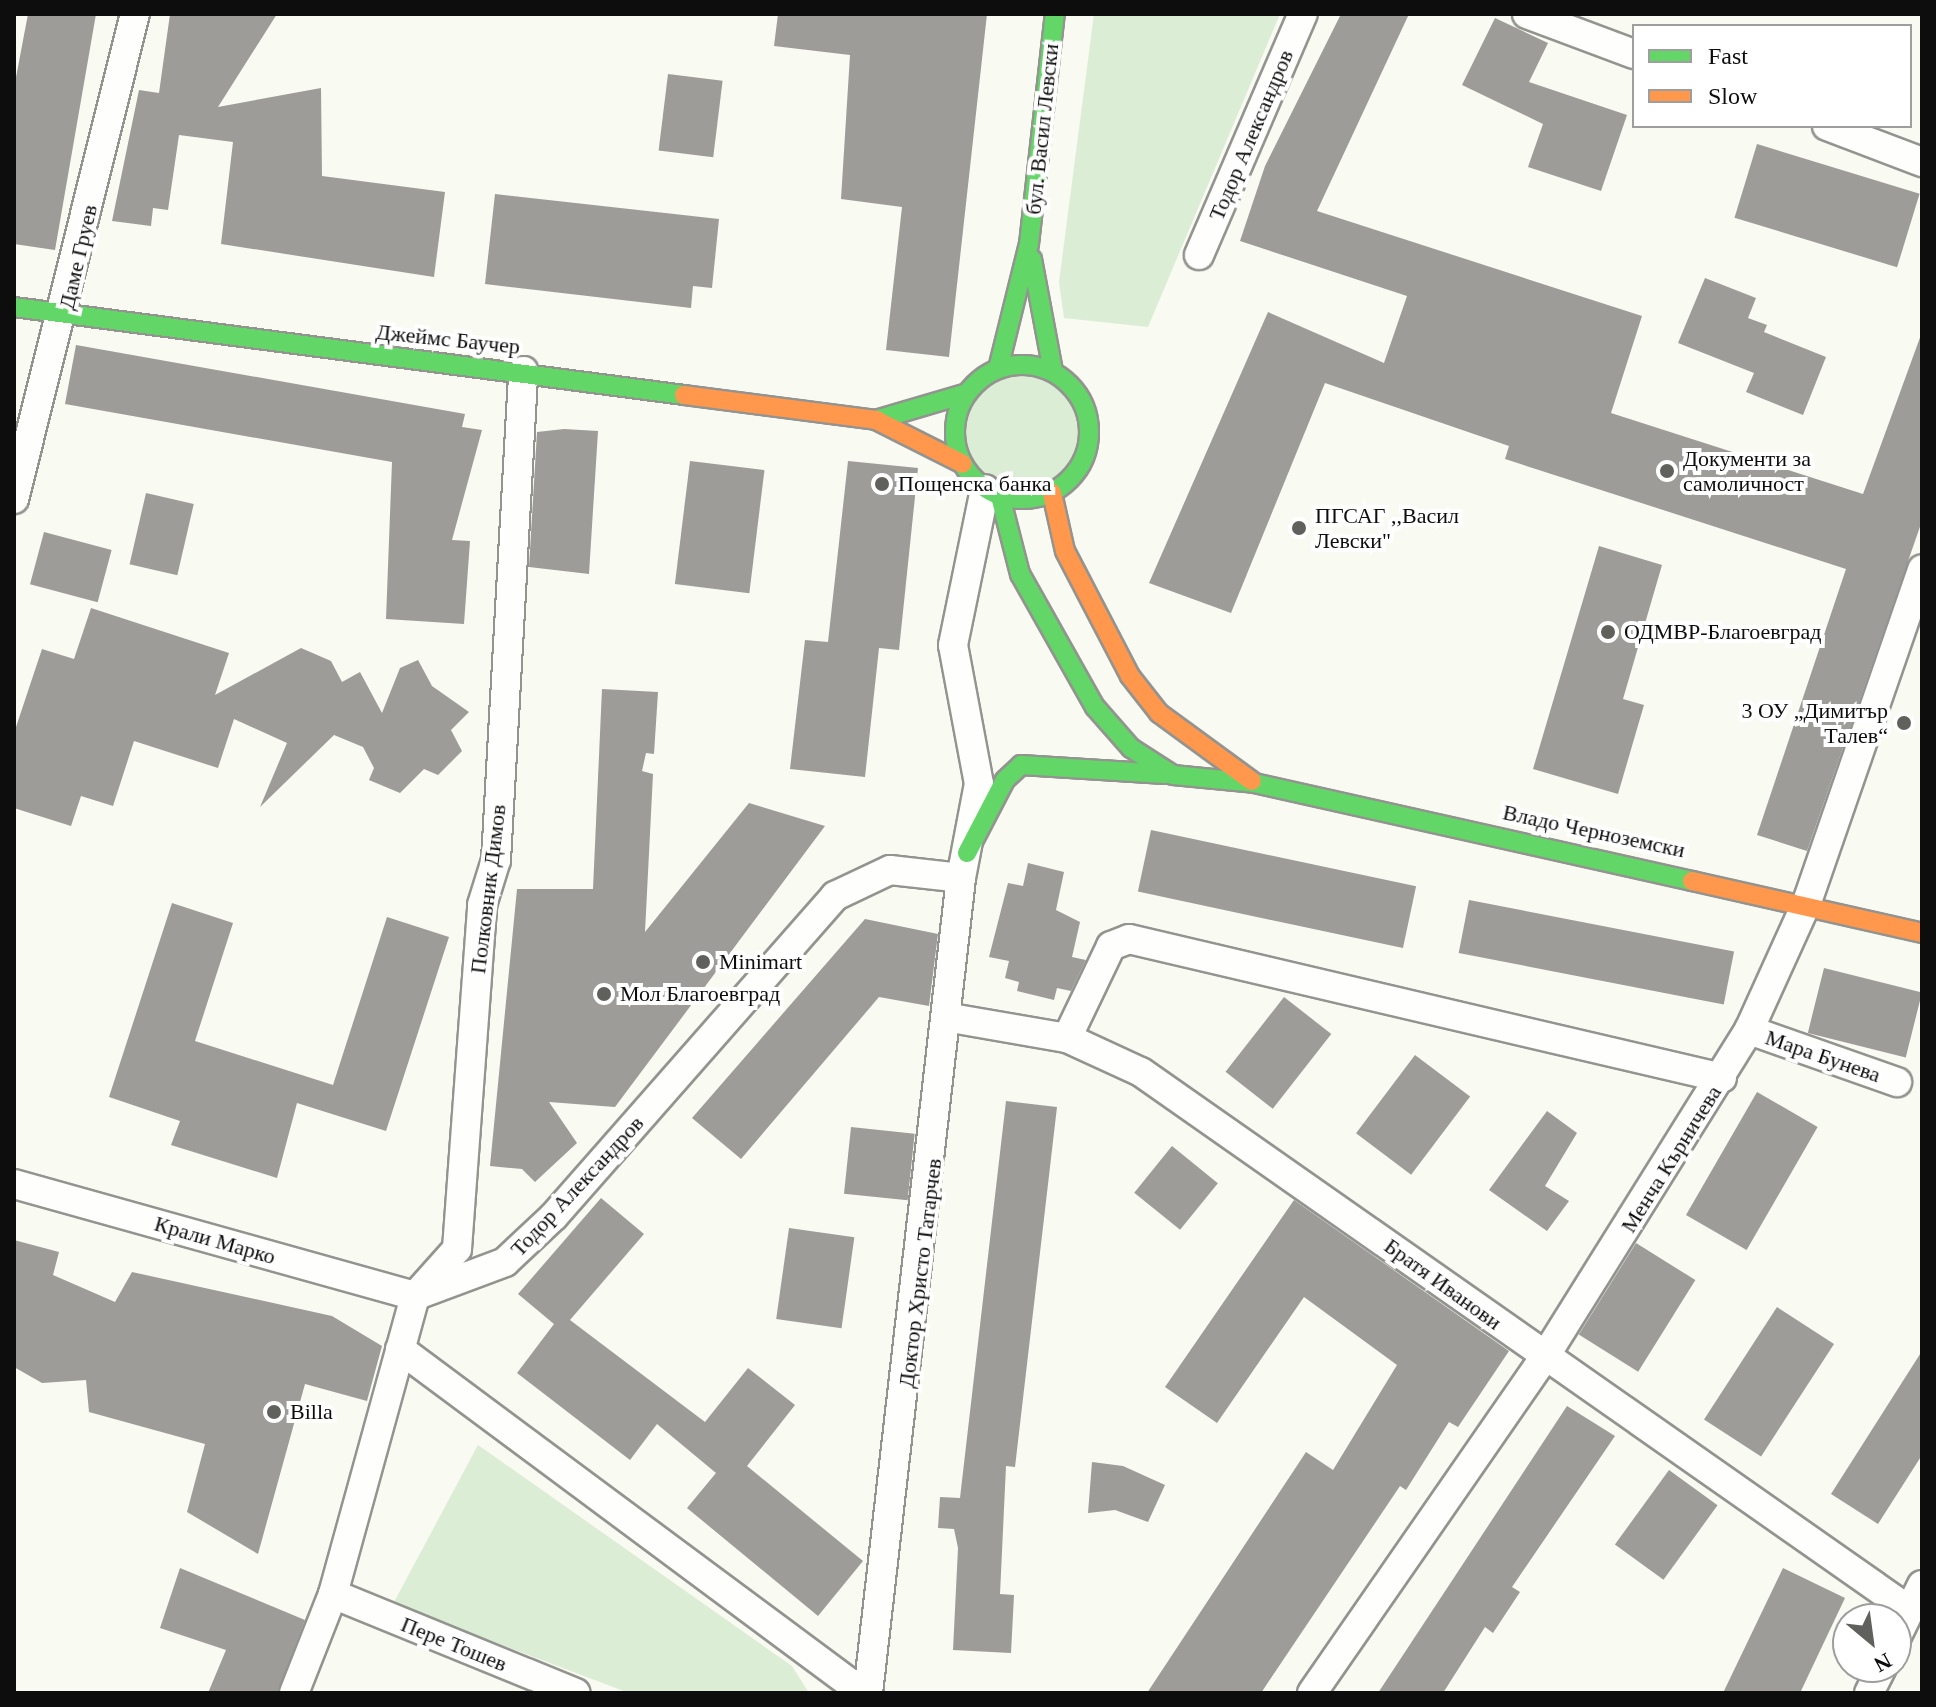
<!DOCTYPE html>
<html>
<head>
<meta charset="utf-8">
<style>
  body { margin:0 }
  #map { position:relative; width:1936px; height:1707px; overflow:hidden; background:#f9faf2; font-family:"Times New Roman",serif }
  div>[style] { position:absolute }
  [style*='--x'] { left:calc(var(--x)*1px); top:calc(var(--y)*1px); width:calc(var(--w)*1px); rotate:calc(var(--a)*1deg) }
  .green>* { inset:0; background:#dcedd5 }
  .round { border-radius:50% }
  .building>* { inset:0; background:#9d9c98; transform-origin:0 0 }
  .roads { filter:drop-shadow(2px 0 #939490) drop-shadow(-2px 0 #939490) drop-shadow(0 2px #939490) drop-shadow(0 -2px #939490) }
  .street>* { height:28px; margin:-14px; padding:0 14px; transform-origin:14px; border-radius:14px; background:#fefefd }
  .fast>* { height:18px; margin:-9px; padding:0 9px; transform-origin:9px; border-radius:9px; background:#63d668 }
  .fast>.ring { margin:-9px; padding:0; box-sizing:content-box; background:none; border:18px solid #63d668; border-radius:50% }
  .slow>* { height:18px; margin:-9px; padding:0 9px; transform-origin:9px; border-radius:9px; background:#ff974d }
  .dots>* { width:22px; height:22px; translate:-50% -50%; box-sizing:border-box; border:4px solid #fff; border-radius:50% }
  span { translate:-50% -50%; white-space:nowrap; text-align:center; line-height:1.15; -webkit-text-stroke:8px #fff; paint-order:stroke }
  .street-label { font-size:22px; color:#0d0d0d }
  .poi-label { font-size:22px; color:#0d0d0d }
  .left { translate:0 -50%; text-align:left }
  .right { translate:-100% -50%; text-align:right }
  .frame { position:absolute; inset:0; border:16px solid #0d0d0d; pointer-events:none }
  .legend { position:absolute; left:1632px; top:24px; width:280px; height:104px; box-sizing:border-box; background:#fff; border:2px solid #9e9e9e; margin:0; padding:10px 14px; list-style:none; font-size:24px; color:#0d0d0d }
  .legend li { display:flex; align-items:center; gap:16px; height:40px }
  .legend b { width:40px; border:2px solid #9e9e9e }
  .north { position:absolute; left:1832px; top:1603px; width:80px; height:80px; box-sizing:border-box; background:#fff; border:2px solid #9e9e9e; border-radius:50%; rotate:151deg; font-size:22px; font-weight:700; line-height:32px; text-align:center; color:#0d0d0d }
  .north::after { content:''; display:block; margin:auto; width:28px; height:36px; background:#60605d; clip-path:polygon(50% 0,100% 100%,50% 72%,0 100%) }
</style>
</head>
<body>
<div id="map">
  <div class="green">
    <div style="clip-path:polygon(1094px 14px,1280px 14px,1148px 327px,1064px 318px,1059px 282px)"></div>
    <div class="round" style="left:966px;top:376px;width:112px;height:112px"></div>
    <div style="clip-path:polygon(478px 1445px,792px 1666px,809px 1693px,629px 1693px,393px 1604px)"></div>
  </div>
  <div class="building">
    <div style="clip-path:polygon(28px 14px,96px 14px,55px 250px,14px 244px,14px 88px)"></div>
    <div style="clip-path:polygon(170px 14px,277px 14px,218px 107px,321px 88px,322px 176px,445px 192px,434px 277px,221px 244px,233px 142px,179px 135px,168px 210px,153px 208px,151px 226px,112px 221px,139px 90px,159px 93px)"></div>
    <div style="clip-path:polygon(778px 14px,987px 14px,949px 357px,886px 350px,902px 207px,841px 199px,850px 55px,774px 46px)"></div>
    <div style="clip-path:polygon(1341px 14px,1409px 14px,1317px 211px,1642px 316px,1611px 413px,1863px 494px,1922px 332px,1922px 521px,1807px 851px,1757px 835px,1846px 569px,1505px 459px,1509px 446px,1325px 383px,1231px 613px,1149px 583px,1268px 312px,1384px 363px,1407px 296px,1240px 241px,1265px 166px)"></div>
    <div style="clip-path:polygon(1495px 18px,1548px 43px,1529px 82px,1627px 115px,1601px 191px,1528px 167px,1543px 124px,1462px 85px)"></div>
    <div style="left:668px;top:74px;width:55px;height:77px;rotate:7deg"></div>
    <div style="left:1757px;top:144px;width:170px;height:77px;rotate:17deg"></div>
    <div style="clip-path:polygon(495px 194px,719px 219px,712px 288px,693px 286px,691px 308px,485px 284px)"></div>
    <div style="clip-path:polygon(1705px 278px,1756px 298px,1748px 318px,1767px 325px,1764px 332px,1826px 357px,1803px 415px,1746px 392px,1754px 373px,1678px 343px)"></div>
    <div style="clip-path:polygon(76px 345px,465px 414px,462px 427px,482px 430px,452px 540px,470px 541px,464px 624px,386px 619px,392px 462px,65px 404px)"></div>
    <div style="clip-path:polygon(564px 429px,598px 431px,589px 574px,529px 567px,537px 432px)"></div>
    <div style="left:690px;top:461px;width:75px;height:124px;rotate:7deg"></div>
    <div style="clip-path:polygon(848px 461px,918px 468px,899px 650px,879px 648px,865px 777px,790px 769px,805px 640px,828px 642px)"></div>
    <div style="left:146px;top:493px;width:49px;height:73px;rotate:13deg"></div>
    <div style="left:44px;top:532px;width:70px;height:54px;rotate:15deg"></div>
    <div style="clip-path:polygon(1599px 546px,1662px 565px,1623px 699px,1644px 705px,1618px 794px,1533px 769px)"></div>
    <div style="clip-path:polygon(91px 608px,229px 653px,215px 695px,301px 648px,331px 661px,342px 682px,360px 672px,382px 713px,400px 668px,418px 660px,432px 686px,469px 712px,451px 730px,462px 751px,438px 775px,424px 769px,400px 793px,369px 780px,374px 768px,363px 747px,334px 735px,260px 807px,287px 743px,234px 719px,218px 768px,134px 741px,113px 806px,81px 796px,71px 826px,14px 808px,14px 733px,42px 649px,74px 659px)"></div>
    <div style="clip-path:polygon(602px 689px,658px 692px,654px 754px,646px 753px,642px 771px,653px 774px,645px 932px,749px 803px,825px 826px,615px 1107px,549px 1102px,577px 1143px,535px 1182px,522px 1169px,490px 1166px,517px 889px,593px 889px)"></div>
    <div style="left:1151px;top:830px;width:271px;height:63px;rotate:12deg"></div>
    <div style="clip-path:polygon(1028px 863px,1064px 872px,1056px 910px,1080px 922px,1072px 957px,1086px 960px,1071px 991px,1057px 988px,1054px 1000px,1017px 991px,1019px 982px,1005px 978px,1009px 961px,989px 957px,1008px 883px,1023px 886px)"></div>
    <div style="left:1469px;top:900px;width:270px;height:54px;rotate:11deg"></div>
    <div style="clip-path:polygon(172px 903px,233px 923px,195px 1041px,333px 1085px,387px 917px,449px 937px,386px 1131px,297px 1103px,277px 1178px,171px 1145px,180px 1121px,109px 1097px)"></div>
    <div style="clip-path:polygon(865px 919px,938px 934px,929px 1006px,879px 997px,741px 1159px,692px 1118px)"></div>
    <div style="left:1824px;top:968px;width:101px;height:67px;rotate:14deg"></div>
    <div style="left:1284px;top:997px;width:60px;height:95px;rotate:38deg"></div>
    <div style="left:1415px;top:1055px;width:69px;height:98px;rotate:37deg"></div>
    <div style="left:1757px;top:1092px;width:70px;height:142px;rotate:30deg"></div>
    <div style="clip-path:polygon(1006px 1101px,1057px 1107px,1015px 1467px,1006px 1466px,1000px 1594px,1014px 1595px,1011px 1653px,953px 1650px,958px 1548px,954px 1529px,938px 1528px,940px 1497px,960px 1498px)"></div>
    <div style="clip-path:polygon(1547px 1111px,1577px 1133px,1545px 1186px,1569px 1201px,1547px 1231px,1489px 1190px)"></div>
    <div style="left:851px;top:1127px;width:64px;height:67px;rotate:6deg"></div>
    <div style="left:1172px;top:1146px;width:59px;height:60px;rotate:39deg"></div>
    <div style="clip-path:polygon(601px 1198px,644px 1234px,570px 1320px,705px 1422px,748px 1368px,795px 1405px,747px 1466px,863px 1561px,818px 1616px,687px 1508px,716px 1473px,657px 1424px,630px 1460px,517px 1373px,554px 1324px,518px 1294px)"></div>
    <div style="clip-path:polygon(1294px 1200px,1509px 1351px,1458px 1427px,1449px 1422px,1406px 1490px,1400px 1486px,1261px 1693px,1147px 1693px,1306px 1452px,1333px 1470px,1397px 1365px,1304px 1297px,1217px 1423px,1165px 1387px)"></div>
    <div style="left:789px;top:1228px;width:66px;height:92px;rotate:8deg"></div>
    <div style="clip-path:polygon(14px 1240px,59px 1252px,53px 1275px,115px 1302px,132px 1272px,332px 1316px,382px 1346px,367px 1401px,305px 1384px,258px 1554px,187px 1512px,205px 1444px,89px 1412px,86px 1380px,42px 1383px,14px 1367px)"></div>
    <div style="left:1636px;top:1243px;width:70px;height:108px;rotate:32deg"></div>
    <div style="left:1777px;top:1307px;width:68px;height:134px;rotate:33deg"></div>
    <div style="clip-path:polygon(1922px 1351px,1922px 1455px,1878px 1524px,1831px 1494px)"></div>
    <div style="clip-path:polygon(1567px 1406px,1615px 1436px,1512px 1587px,1520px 1592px,1493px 1633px,1485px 1627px,1443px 1693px,1378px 1693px)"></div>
    <div style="clip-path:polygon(1092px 1462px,1123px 1466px,1165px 1485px,1148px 1522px,1115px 1510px,1088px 1513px)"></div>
    <div style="left:1669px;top:1470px;width:60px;height:92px;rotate:36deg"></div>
    <div style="clip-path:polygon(180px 1568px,305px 1620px,277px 1693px,208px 1693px,226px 1650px,160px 1628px)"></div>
    <div style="clip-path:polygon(1783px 1568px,1845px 1598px,1800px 1693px,1723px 1693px)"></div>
  </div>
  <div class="roads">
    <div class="street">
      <div style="--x:1527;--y:14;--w:114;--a:20.5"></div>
      <div style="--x:1827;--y:126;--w:102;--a:20.8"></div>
      <div style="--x:1199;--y:255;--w:262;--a:-66.7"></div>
      <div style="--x:14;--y:499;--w:500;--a:-76"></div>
      <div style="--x:951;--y:1018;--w:118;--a:9.8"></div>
      <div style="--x:1067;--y:1038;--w:81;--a:24.7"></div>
      <div style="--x:1141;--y:1072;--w:938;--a:35.01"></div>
      <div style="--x:1749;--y:1030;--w:157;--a:19.4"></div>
      <div style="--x:1067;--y:1038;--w:102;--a:-64.4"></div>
      <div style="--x:1111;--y:946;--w:19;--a:-21"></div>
      <div style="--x:1129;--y:939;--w:609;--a:13.19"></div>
      <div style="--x:14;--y:1184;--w:416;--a:15.6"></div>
      <div style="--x:420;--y:1294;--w:91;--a:-20.6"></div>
      <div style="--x:505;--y:1262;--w:67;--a:-43.2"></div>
      <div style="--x:554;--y:1216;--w:426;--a:-48.7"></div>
      <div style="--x:835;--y:896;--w:61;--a:-25.3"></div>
      <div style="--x:890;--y:870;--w:71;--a:6.4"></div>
      <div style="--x:415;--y:1296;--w:63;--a:-48.2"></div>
      <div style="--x:457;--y:1249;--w:345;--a:-85.8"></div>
      <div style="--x:482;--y:905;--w:47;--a:-72.7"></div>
      <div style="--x:496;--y:860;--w:490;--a:-86.8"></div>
      <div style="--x:400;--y:1349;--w:577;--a:36.61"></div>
      <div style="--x:333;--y:1594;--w:262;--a:22.2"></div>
      <div style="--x:1896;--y:1638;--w:59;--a:-63.9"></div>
      <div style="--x:294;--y:1693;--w:106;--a:-68.5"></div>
      <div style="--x:333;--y:1594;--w:309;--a:-74.6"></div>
      <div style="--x:868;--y:1693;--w:820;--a:-83.49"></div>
      <div style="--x:961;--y:878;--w:96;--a:-79.2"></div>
      <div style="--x:979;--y:784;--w:141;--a:-100.6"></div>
      <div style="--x:953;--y:645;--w:159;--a:-78.4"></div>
      <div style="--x:1312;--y:1693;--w:407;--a:-55.3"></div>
      <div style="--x:1544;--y:1358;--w:387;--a:-58"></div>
      <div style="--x:1749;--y:1030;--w:141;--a:-65.6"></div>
      <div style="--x:1807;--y:902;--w:352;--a:-70.9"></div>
      <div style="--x:1869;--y:1693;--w:29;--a:-63"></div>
    </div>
    <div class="fast">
      <div style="--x:1032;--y:259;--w:114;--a:79.4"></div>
      <div style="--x:14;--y:307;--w:676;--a:7.48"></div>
      <div class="ring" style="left:955px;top:365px;width:116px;height:116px"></div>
      <div style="--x:998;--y:369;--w:129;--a:-76.1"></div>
      <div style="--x:1029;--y:244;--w:231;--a:-83.6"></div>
      <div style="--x:876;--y:420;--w:95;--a:-16.5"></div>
      <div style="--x:1000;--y:496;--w:81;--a:75.6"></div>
      <div style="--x:1020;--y:574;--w:153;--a:60.6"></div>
      <div style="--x:1095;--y:707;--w:55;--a:48.7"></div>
      <div style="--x:1131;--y:748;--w:50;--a:32.7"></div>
      <div style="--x:1173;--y:775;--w:81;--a:5.6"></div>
      <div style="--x:1254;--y:783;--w:449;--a:12.6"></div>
      <div style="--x:967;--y:853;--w:82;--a:-62.5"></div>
      <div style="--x:1005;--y:780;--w:22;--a:-43"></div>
      <div style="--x:1021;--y:765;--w:144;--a:3.6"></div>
    </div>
    <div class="slow">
      <div style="--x:684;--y:395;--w:194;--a:7.4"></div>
      <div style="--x:876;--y:420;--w:97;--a:26.8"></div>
      <div style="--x:1052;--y:493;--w:59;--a:77.4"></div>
      <div style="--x:1065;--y:551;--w:141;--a:62.5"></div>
      <div style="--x:1130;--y:676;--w:47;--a:51.9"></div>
      <div style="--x:1159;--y:713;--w:115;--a:36.2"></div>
      <div style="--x:1692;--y:881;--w:236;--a:12.7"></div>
    </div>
  </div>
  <div class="dots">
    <div style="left:1667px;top:471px;background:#60605d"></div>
    <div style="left:882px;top:484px;background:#60605d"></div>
    <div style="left:1299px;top:528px;background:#60605d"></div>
    <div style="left:1608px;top:632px;background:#60605d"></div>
    <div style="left:1904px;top:723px;background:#60605d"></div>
    <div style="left:703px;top:962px;background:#60605d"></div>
    <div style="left:604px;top:994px;background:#60605d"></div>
    <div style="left:274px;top:1412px;background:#60605d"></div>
  </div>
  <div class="street-label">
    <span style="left:1042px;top:129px;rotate:-84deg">бул. Васил Левски</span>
    <span style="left:1251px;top:135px;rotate:-67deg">Тодор Александров</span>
    <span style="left:78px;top:257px;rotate:-77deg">Даме Груев</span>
    <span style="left:448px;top:339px;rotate:6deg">Джеймс Баучер</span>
    <span style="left:1594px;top:831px;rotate:12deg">Владо Черноземски</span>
    <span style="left:488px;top:889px;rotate:-83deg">Полковник Димов</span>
    <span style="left:1823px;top:1056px;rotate:19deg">Мара Бунева</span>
    <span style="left:1671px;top:1159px;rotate:-58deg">Менча Кърничева</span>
    <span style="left:577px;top:1186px;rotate:-47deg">Тодор Александров</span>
    <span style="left:215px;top:1240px;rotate:16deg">Крали Марко</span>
    <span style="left:920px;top:1273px;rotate:-83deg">Доктор Христо Татарчев</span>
    <span style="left:1443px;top:1284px;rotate:36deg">Братя Иванови</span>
    <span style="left:454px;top:1644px;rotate:22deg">Пере Тошев</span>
  </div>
  <div class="poi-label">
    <span class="left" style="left:1683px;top:471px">Документи за<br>самоличност</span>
    <span class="left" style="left:898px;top:484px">Пощенска банка</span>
    <span class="left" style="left:1315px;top:528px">ПГСАГ ,,Васил<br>Левски"</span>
    <span class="left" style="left:1624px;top:632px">ОДМВР-Благоевград</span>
    <span class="right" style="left:1888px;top:723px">3 ОУ „Димитър<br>Талев“</span>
    <span class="left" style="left:719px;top:962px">Minimart</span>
    <span class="left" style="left:620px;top:994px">Мол Благоевград</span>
    <span class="left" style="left:290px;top:1412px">Billa</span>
  </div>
  <div class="frame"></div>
  <ul class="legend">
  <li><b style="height:10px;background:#63d668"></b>Fast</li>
  <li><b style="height:10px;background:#ff974d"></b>Slow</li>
  </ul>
  <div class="north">N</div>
</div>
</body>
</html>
